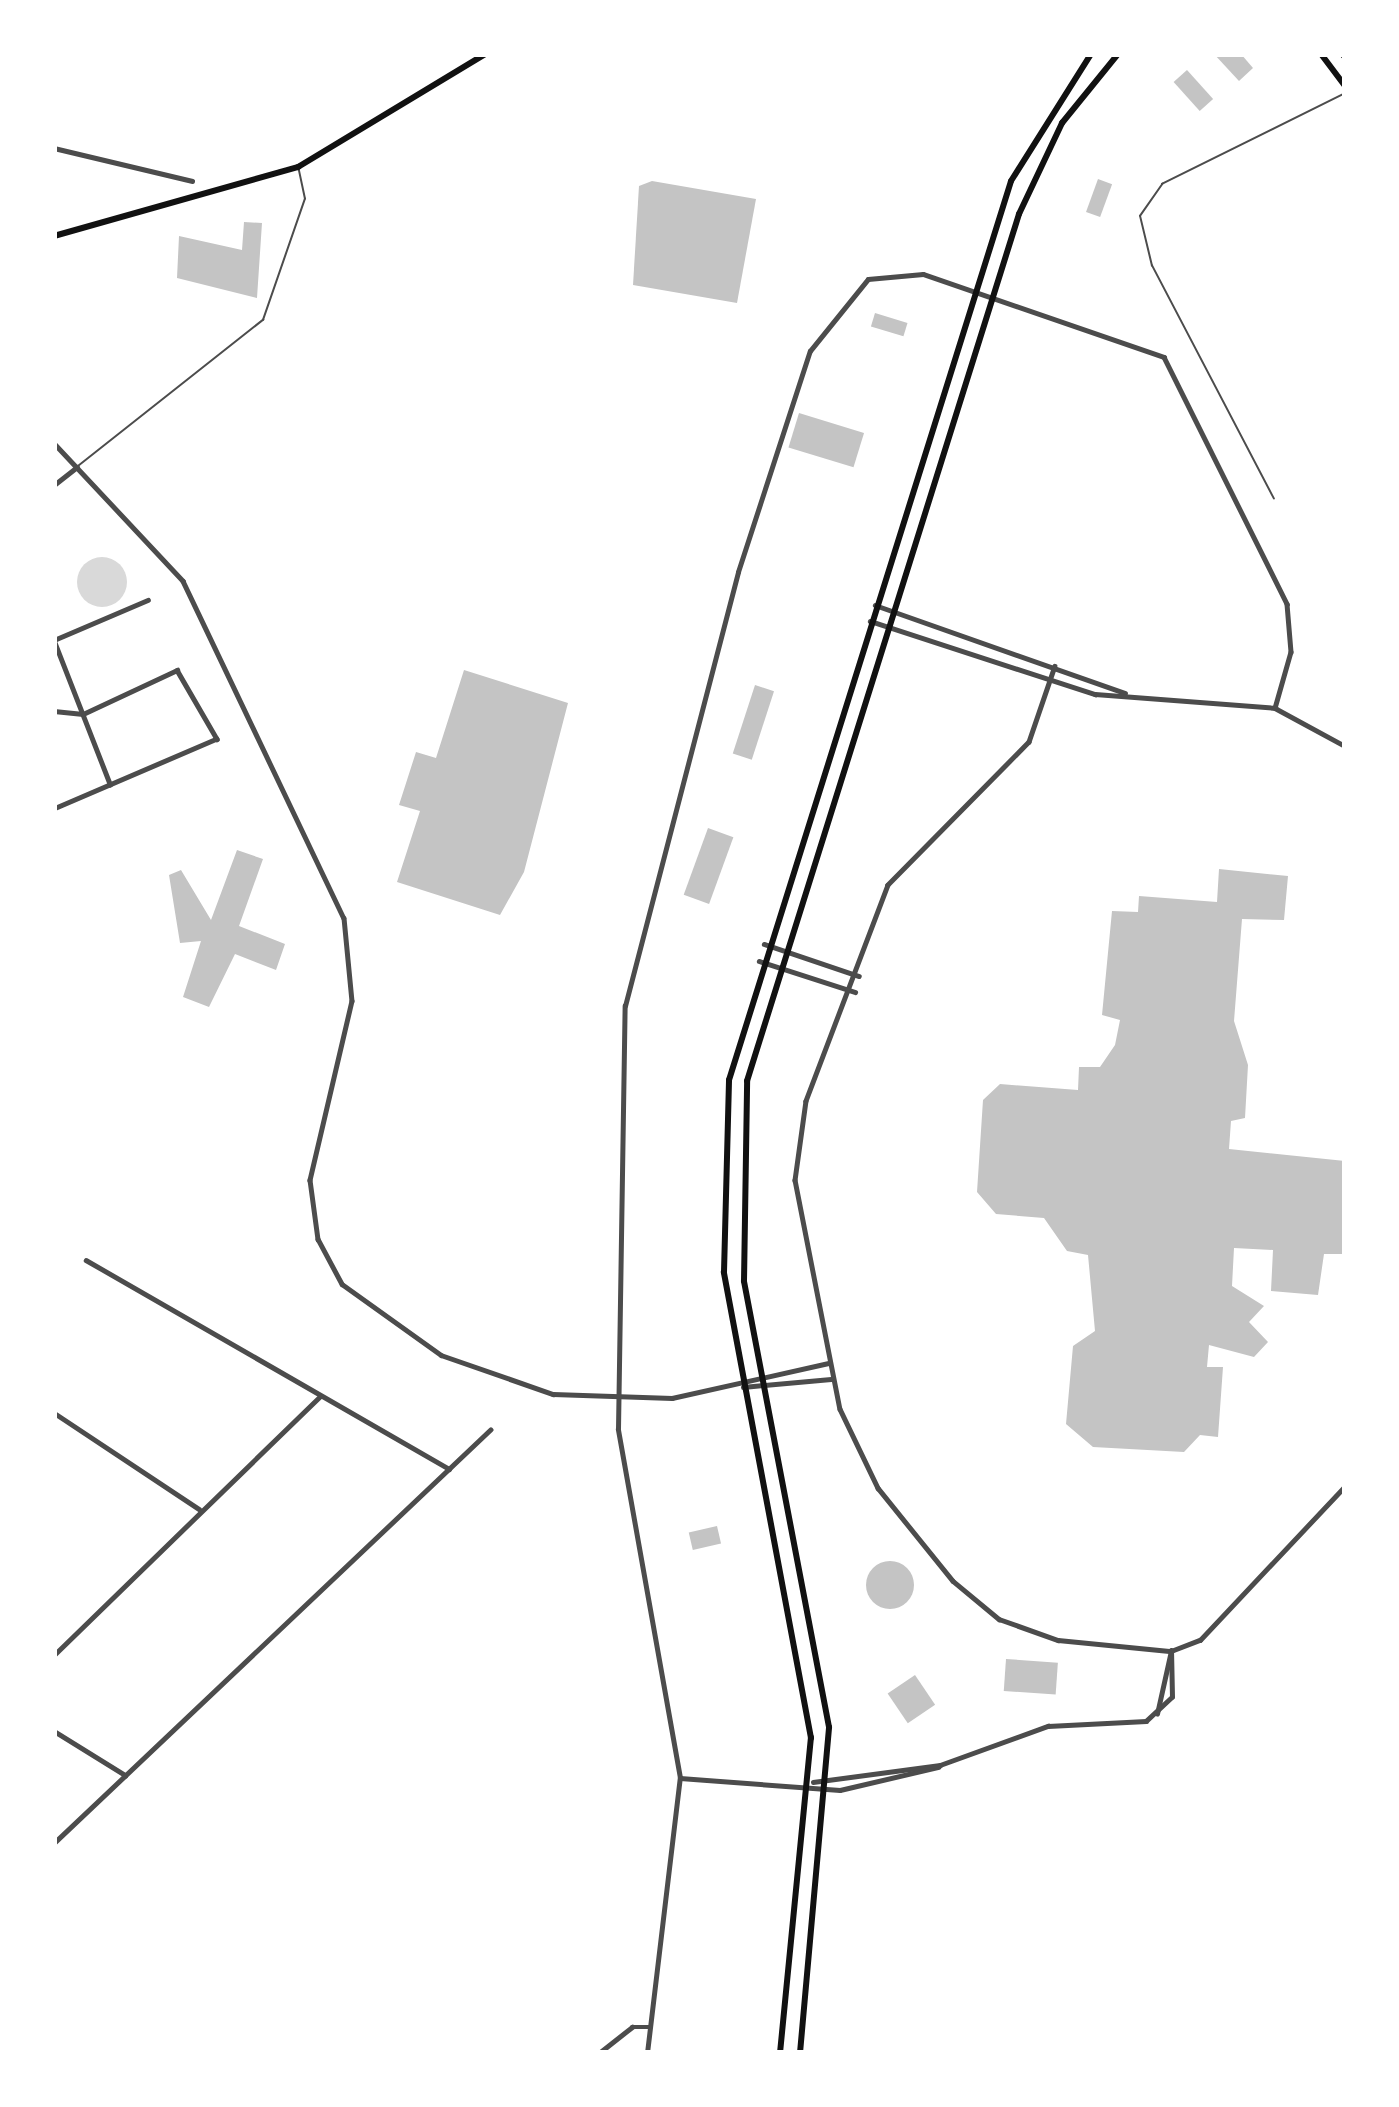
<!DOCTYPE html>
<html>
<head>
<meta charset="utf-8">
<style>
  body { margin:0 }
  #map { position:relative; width:1399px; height:2107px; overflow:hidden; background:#fff; font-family:"Sofia Sans Condensed",sans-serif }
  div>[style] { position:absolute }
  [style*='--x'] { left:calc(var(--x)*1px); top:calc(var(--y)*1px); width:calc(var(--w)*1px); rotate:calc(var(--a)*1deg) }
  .water>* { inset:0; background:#d9d9d9 }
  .round { border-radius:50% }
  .building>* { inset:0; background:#c4c4c4; transform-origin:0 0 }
  .service>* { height:1.5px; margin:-0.75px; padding:0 0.75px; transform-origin:0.75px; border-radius:0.75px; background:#4c4c4c }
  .minor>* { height:4.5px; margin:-2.25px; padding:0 2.25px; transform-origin:2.25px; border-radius:2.25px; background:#4c4c4c }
  .secondary>* { height:6px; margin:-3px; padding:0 3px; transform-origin:3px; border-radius:3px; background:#111 }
  .primary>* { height:6px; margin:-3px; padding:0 3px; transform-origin:3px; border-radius:3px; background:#111 }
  span { translate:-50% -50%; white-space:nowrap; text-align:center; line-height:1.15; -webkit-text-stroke:9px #fff; paint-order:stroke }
  .frame { position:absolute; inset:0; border:57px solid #fff; pointer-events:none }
</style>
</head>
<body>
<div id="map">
  <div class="water">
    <div class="round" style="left:77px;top:557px;width:50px;height:50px"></div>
  </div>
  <div class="building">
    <div style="clip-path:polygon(1214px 54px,1241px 54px,1253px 68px,1239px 81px)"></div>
    <div style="left:1187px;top:70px;width:39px;height:18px;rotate:48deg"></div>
    <div style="left:1098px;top:179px;width:15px;height:35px;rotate:20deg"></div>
    <div style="clip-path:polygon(652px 181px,756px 199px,737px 303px,633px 285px,639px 186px)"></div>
    <div style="clip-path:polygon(244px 222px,262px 223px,257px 298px,177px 278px,179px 236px,242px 250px)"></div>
    <div style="left:875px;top:313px;width:34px;height:14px;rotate:17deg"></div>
    <div style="left:799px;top:413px;width:68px;height:36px;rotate:17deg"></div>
    <div style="clip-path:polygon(464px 670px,568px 703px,524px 872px,500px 915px,397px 882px,420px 811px,399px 805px,416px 752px,436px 758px)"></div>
    <div style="left:755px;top:685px;width:20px;height:72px;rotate:18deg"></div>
    <div style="left:708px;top:828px;width:27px;height:71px;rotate:20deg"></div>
    <div style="clip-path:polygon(237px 850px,263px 859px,239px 926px,285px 944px,276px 970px,235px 954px,209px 1007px,183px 997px,201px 941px,180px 943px,169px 875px,181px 870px,211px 920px)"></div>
    <div style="clip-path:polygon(1219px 869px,1288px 876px,1284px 920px,1242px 919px,1234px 1021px,1248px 1065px,1245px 1118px,1231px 1121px,1229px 1149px,1345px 1161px,1345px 1254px,1324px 1254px,1318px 1295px,1271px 1291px,1273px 1250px,1234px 1248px,1232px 1286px,1264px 1306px,1249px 1322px,1268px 1342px,1254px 1357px,1209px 1345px,1207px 1367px,1223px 1367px,1218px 1437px,1200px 1435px,1184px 1452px,1093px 1447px,1066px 1424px,1073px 1346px,1095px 1331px,1088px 1255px,1067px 1251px,1044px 1218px,996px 1214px,977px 1192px,983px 1100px,1000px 1084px,1078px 1090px,1079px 1067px,1100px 1067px,1115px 1045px,1120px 1020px,1102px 1015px,1112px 911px,1138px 912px,1139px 896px,1217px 902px)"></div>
    <div style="left:717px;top:1526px;width:18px;height:29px;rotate:77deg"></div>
    <div class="round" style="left:866px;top:1561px;width:48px;height:48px"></div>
    <div style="left:1006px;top:1659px;width:52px;height:32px;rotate:4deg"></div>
    <div style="left:915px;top:1675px;width:36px;height:33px;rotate:56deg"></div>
  </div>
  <div class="service">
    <div style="--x:78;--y:466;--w:236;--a:-38.3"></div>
    <div style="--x:263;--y:320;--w:128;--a:-70.9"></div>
    <div style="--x:305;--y:199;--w:29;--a:-102"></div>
    <div style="--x:1274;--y:499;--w:263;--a:-117.6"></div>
    <div style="--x:1152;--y:266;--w:51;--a:-103.5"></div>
    <div style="--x:1140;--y:216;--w:39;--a:-55"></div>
    <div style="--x:1162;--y:184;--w:204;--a:-26.4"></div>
  </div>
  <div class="minor">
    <div style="--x:54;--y:148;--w:142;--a:13.4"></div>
    <div style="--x:54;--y:443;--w:189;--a:46.9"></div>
    <div style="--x:183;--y:581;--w:373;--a:64.5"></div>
    <div style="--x:344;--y:918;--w:83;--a:84.5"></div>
    <div style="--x:352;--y:1001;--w:184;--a:103.2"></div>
    <div style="--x:310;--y:1180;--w:60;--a:82.3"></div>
    <div style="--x:318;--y:1239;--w:51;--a:61.9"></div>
    <div style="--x:342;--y:1284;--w:122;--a:35.6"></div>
    <div style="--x:441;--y:1355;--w:119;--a:19.2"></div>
    <div style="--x:553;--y:1394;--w:119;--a:1.9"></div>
    <div style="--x:672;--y:1398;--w:160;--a:-12.6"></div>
    <div style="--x:54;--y:485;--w:29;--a:-38"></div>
    <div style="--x:875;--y:605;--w:265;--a:19.4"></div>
    <div style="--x:870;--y:621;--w:237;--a:18"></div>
    <div style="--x:1095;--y:694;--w:181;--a:4.4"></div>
    <div style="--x:1275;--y:708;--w:80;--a:28.5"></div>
    <div style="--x:54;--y:640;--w:155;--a:68.7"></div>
    <div style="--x:54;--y:640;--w:102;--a:-23.1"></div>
    <div style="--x:1055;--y:666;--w:80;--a:108.9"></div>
    <div style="--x:1029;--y:742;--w:201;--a:134.6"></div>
    <div style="--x:888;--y:885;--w:231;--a:110.8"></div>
    <div style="--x:806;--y:1101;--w:80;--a:97.9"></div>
    <div style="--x:795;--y:1180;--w:233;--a:78.9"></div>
    <div style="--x:840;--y:1409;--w:88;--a:64.3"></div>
    <div style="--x:878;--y:1488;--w:119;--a:51.1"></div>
    <div style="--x:953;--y:1581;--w:60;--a:39.6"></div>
    <div style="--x:999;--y:1619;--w:63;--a:19.6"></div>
    <div style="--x:1058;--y:1640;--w:114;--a:5.6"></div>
    <div style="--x:1171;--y:1651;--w:31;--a:-21"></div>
    <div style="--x:1200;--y:1640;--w:212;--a:-46.7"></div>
    <div style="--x:54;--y:711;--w:29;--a:6"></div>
    <div style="--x:83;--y:714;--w:104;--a:-25.1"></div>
    <div style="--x:177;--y:670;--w:80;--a:59.9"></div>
    <div style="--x:217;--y:739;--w:177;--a:156.8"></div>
    <div style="--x:764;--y:944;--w:100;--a:18.6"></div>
    <div style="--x:759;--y:961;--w:101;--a:17.9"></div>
    <div style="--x:86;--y:1260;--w:419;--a:29.9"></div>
    <div style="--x:743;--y:1387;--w:88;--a:-5.2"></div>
    <div style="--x:56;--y:1414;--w:172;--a:33.6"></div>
    <div style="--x:54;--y:1655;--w:371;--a:-44.2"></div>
    <div style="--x:1157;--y:1714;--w:65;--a:-77.5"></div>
    <div style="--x:54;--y:1731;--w:84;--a:31.8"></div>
    <div style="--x:680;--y:1778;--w:160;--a:4.3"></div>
    <div style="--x:840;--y:1790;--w:101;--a:-13.2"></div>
    <div style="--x:813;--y:1782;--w:128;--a:-7.6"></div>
    <div style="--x:940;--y:1765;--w:115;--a:-19.9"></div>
    <div style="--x:1048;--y:1726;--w:98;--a:-2.9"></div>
    <div style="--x:1146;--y:1721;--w:35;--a:-43"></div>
    <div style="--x:1172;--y:1697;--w:46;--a:-91.2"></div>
    <div style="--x:54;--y:1843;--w:601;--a:-43.45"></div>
    <div style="--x:599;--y:2053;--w:42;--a:-38.2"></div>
    <div style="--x:632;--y:2027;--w:18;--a:0"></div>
    <div style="--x:647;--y:2053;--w:277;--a:-83.2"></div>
    <div style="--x:680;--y:1778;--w:354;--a:-100.1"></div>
    <div style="--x:618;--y:1429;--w:423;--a:-89.1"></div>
    <div style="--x:625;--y:1006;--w:448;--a:-75.4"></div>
    <div style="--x:738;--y:572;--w:232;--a:-72"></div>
    <div style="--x:810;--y:351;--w:92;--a:-51.1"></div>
    <div style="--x:868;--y:279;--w:55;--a:-5.2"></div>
    <div style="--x:923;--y:274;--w:255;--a:19"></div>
    <div style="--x:1164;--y:357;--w:276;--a:63.5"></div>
    <div style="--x:1287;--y:604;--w:48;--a:85.2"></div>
    <div style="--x:1291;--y:652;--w:58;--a:105.9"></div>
  </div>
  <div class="secondary">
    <div style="--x:54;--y:236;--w:254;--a:-15.8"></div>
    <div style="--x:298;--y:167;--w:218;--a:-31.1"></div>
    <div style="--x:780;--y:2053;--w:317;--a:-84.4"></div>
    <div style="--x:811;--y:1738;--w:474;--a:-100.6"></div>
    <div style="--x:724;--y:1272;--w:192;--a:-88.5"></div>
    <div style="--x:729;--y:1080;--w:942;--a:-72.58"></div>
    <div style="--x:1011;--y:181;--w:150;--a:-57.8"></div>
    <div style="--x:800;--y:2053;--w:327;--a:-84.9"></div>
    <div style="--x:829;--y:1727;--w:454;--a:-100.8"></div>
    <div style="--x:744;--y:1281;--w:200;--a:-89.1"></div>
    <div style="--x:747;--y:1081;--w:909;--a:-72.58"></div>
    <div style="--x:1019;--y:214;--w:101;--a:-64.7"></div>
    <div style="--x:1062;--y:123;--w:89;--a:-50.9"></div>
  </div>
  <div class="primary">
    <div style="--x:1321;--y:54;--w:40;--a:53"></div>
    <div style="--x:1342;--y:54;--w:4;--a:45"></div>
  </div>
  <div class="frame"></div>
</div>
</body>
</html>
